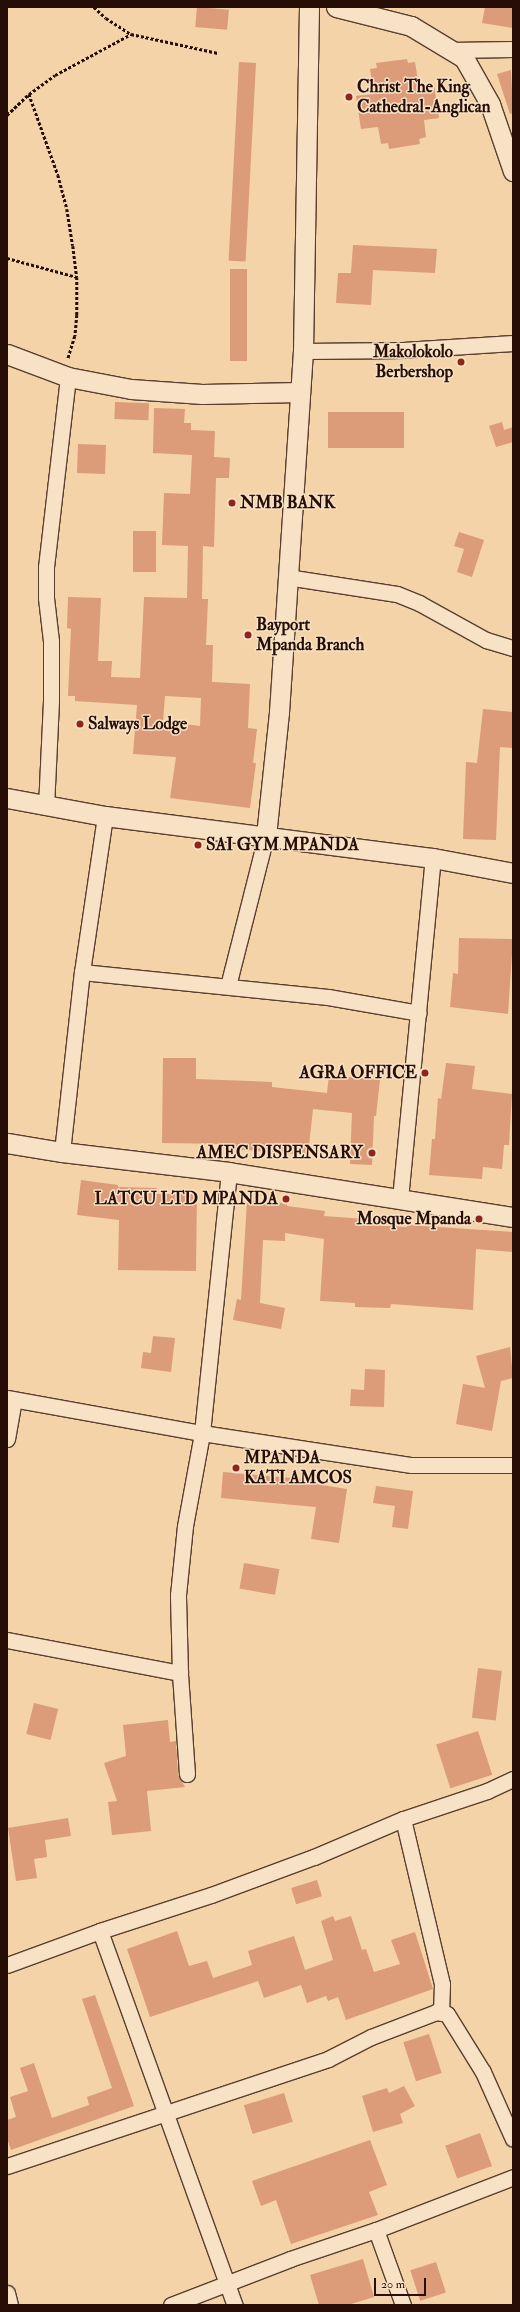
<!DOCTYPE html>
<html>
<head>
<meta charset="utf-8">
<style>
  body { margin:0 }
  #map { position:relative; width:520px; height:2312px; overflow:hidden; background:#f3d3a7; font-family:"IM FELL Double Pica",serif }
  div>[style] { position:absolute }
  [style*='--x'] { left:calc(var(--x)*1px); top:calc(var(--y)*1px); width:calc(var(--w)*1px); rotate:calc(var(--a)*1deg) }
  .building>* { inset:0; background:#dc9b79; transform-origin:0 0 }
  .path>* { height:2.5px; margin-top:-1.25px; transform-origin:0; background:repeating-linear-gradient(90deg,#260e06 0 3px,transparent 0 5px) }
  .roads { filter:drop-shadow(1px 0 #593f2e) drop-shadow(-1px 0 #593f2e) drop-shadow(0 1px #593f2e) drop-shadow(0 -1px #593f2e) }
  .minor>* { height:15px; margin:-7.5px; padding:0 7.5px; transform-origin:7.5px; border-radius:7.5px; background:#f7e2c6 }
  .tertiary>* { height:19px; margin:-9.5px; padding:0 9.5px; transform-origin:9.5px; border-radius:9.5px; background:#f7e2c6 }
  .dots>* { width:11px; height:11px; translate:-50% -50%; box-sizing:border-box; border:2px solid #f7e2c6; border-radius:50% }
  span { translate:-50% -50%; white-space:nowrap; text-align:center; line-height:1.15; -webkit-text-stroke:3px #f7e2c6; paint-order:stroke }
  .poi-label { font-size:17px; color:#260e06; font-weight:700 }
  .left { translate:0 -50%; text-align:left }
  .right { translate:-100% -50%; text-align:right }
  .frame { position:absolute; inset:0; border:8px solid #260e06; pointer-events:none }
  .scale { position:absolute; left:374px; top:2278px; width:52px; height:18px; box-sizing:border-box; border:2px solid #260e06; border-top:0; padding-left:5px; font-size:12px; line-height:14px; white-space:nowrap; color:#260e06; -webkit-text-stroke:3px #f7e2c6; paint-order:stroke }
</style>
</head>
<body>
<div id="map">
  <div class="building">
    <div style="left:197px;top:7px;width:32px;height:20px;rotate:5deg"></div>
    <div style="clip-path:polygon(485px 7px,513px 7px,513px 28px,482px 23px)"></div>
    <div style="clip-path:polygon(407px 59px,408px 63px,415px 62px,419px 87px,434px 85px,439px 118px,424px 120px,426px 137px,419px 139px,420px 144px,389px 149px,388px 143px,381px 144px,378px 127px,361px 129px,356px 96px,374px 94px,370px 69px,377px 68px,376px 63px)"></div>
    <div style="left:239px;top:62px;width:17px;height:199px;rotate:3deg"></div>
    <div style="clip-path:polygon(511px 70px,513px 113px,510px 114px,497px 74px)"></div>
    <div style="clip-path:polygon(353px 245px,437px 249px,435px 273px,373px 270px,371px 305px,336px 303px,338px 273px,351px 273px)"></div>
    <div style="left:230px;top:269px;width:17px;height:92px"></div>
    <div style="left:115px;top:402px;width:34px;height:17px;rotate:2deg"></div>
    <div style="clip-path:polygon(evenodd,154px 408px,185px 409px,184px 423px,191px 423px,191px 430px,215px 431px,214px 457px,230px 458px,229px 478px,216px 478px,214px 547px,203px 546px,202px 599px,208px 599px,206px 645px,213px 645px,212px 682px,250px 684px,248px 728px,257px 729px,253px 763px,256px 763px,250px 808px,170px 798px,176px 757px,133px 754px,137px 705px,75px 701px,75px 696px,68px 696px,71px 629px,67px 628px,68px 597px,101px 598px,98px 661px,112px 661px,111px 677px,140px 678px,144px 597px,187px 598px,188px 546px,162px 545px,164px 493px,190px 494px,192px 455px,153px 453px,154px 408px,165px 696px,201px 698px,200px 726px,163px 721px,165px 696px)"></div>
    <div style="left:328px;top:412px;width:76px;height:36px"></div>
    <div style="clip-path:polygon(502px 422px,504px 430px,513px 427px,513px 442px,496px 447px,489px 426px)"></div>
    <div style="left:78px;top:444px;width:28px;height:29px;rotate:2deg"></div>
    <div style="left:133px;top:531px;width:23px;height:41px"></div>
    <div style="clip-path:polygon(459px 532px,484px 540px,472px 577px,457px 572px,464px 549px,454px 546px)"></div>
    <div style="clip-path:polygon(483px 709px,513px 712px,513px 748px,500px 747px,496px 840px,463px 839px,466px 762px,477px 763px)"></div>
    <div style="clip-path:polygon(459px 938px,513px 939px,508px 1014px,450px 1007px,453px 973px,458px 974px)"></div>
    <div style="clip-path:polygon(163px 1058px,196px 1058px,196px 1079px,272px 1082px,272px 1087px,327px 1093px,329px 1075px,380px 1080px,376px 1116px,374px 1116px,372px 1165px,350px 1164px,352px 1113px,313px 1109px,308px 1155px,233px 1149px,234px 1144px,162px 1143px)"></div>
    <div style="clip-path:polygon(446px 1063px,475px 1066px,472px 1089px,512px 1094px,509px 1145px,504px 1145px,502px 1169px,483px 1167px,482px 1179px,429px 1175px,432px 1139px,435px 1139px,438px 1098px,441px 1099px)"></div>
    <div style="clip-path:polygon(81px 1180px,118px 1185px,118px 1187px,157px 1188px,157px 1194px,197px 1194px,196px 1271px,118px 1270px,119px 1220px,77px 1215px)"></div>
    <div style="clip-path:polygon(247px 1201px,287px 1203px,287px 1206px,325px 1211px,324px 1216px,365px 1219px,365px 1225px,407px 1227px,407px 1225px,513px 1232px,513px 1252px,476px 1249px,473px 1310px,391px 1304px,390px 1308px,355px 1307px,355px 1303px,320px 1301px,324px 1239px,285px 1233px,285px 1241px,263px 1240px,260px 1303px,285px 1308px,281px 1329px,233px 1320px,237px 1299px,241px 1300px)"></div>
    <div style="clip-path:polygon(153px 1336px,175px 1338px,171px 1372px,141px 1368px,143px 1352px,151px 1353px)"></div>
    <div style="clip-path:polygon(510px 1347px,513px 1378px,501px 1381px,492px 1431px,456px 1424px,463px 1384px,485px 1388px,476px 1356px)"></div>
    <div style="clip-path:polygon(365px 1369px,385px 1370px,384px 1407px,350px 1406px,351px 1389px,364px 1390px)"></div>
    <div style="clip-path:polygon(223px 1472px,303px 1479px,303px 1482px,347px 1489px,339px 1543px,311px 1539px,316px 1507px,221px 1498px)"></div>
    <div style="clip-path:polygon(376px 1486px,413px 1491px,408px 1529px,392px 1527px,395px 1506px,373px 1503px)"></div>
    <div style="left:244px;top:1563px;width:36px;height:26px;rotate:10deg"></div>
    <div style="left:478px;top:1668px;width:24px;height:50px;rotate:7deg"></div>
    <div style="left:34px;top:1703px;width:25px;height:32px;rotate:14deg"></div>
    <div style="clip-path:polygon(168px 1720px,170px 1742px,176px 1741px,178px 1775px,185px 1787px,147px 1791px,151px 1831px,112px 1835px,108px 1802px,117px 1801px,104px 1763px,126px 1756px,123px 1725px)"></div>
    <div style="left:478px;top:1731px;width:46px;height:44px;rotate:72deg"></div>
    <div style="clip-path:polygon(68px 1818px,71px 1836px,45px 1840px,47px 1857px,34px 1859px,37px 1878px,16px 1881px,8px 1828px)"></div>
    <div style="left:317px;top:1880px;width:17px;height:27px;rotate:73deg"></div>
    <div style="clip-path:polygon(333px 1916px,335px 1921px,351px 1916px,362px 1950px,366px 1949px,374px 1972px,400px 1964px,391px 1940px,415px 1932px,433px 1989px,346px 2020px,338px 1997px,328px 2001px,326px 1996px,307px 2003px,301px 1985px,264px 1998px,258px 1981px,150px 2017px,127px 1949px,177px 1931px,189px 1966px,207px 1961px,213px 1978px,252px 1965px,248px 1951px,294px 1936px,305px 1970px,333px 1960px,321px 1921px)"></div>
    <div style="clip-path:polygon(95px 1995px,134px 2106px,11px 2150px,7px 2138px,7px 2120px,16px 2117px,10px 2097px,28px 2091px,20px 2068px,34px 2063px,52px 2118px,89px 2105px,87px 2097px,112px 2088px,82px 1999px)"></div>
    <div style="left:429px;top:2034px;width:41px;height:27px;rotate:72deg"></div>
    <div style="clip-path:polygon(404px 2086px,415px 2106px,400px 2114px,403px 2123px,373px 2132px,362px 2096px,387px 2088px,389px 2093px)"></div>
    <div style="left:284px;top:2093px;width:30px;height:42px;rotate:73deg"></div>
    <div style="left:480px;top:2133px;width:35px;height:37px;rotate:70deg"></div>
    <div style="clip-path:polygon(370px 2140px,387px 2185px,369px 2192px,378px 2215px,291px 2244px,276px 2200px,261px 2206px,252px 2181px)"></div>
    <div style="clip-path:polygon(363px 2259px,374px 2297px,348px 2305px,319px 2305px,310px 2275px)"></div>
    <div style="left:436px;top:2262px;width:32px;height:27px;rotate:72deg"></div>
  </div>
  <div class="path">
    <div style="--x:94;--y:7;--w:16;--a:43"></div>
    <div style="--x:106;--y:18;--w:30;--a:33"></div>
    <div style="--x:131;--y:34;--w:89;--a:12.3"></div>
    <div style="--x:29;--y:94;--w:86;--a:70.3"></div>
    <div style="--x:58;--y:175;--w:35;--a:75"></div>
    <div style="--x:67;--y:209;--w:37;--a:81"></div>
    <div style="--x:73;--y:246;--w:31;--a:83"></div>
    <div style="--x:77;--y:277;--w:38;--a:90"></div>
    <div style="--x:77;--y:315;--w:21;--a:95"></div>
    <div style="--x:75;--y:336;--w:24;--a:107"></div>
    <div style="--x:7;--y:115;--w:30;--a:-44"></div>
    <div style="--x:29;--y:94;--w:32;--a:-36"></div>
    <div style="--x:55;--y:75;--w:86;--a:-28.3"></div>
    <div style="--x:7;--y:258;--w:73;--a:15.2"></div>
  </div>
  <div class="roads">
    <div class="minor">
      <div style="--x:450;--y:50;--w:63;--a:-0.9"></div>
      <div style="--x:303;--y:351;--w:100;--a:-0.6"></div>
      <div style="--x:403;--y:350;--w:110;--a:-3.6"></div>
      <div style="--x:287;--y:577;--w:111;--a:8.8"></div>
      <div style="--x:397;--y:594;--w:24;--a:22"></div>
      <div style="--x:419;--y:603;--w:77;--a:28.9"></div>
      <div style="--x:486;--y:640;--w:28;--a:17"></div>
      <div style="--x:46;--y:807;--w:107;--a:-87.3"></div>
      <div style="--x:51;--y:700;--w:59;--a:-90"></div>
      <div style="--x:51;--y:641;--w:43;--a:-96.6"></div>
      <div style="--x:46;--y:598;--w:31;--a:-90"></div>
      <div style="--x:46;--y:567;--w:191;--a:-83.4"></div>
      <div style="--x:82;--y:972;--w:247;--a:5.8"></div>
      <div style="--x:328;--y:997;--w:92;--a:10"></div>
      <div style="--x:228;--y:986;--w:155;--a:-75.8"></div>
      <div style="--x:62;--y:1152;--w:181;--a:-83.7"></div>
      <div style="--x:82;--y:972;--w:158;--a:-81.6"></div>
      <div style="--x:400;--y:1199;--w:343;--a:-84.5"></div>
      <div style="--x:7;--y:1398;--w:198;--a:10.2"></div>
      <div style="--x:202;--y:1433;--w:212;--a:8.7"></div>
      <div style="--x:412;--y:1465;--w:101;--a:0"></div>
      <div style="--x:7;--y:1439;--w:40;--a:-80"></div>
      <div style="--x:7;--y:1640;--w:176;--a:10.8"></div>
      <div style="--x:187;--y:1774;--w:101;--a:-94"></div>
      <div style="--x:180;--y:1673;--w:78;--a:-91.5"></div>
      <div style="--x:178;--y:1595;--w:69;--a:-84.2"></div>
      <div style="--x:185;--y:1526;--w:95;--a:-79.6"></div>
      <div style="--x:202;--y:1433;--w:262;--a:-84.1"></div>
      <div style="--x:403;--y:1819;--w:170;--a:76.7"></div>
      <div style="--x:442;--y:1984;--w:28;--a:92"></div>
      <div style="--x:100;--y:1931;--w:398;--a:70.2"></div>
      <div style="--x:7;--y:1965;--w:99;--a:-20.1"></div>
      <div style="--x:100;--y:1931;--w:117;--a:-18"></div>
      <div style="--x:211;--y:1895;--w:110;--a:-20.3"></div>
      <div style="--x:314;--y:1857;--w:97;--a:-23.1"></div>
      <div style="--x:403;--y:1819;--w:89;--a:-18.4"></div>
      <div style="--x:487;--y:1791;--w:29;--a:-25"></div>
      <div style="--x:7;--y:2166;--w:338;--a:-18.4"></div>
      <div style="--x:328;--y:2059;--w:48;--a:-27.1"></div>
      <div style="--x:371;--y:2037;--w:70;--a:-21"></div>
      <div style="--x:436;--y:2012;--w:11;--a:10"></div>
      <div style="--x:447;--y:2014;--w:68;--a:58.2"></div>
      <div style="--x:483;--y:2072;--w:73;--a:65.9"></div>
      <div style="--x:376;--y:2230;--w:147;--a:-21.1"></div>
      <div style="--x:7;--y:2293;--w:12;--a:76"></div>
      <div style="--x:171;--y:2305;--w:128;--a:-21.1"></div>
      <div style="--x:290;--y:2259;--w:91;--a:-18.6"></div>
      <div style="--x:376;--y:2230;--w:80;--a:70.2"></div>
    </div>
    <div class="tertiary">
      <div style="--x:336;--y:7;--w:77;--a:14.2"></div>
      <div style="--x:411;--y:26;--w:62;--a:31.1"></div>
      <div style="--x:464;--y:58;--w:53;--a:60.5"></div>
      <div style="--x:490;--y:104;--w:71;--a:71.1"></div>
      <div style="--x:7;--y:354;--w:65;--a:20.7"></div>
      <div style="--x:68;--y:377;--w:64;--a:10.8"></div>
      <div style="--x:131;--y:389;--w:71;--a:4"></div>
      <div style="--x:202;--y:394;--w:98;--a:-1.2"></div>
      <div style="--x:7;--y:798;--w:100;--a:10.4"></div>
      <div style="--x:105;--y:816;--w:331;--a:7.3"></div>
      <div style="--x:433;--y:858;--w:81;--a:10.6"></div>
      <div style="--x:266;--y:836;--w:125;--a:-84"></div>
      <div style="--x:279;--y:712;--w:362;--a:-86.2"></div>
      <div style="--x:303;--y:351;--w:344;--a:-89"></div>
      <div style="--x:7;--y:1143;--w:56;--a:9.3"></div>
      <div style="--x:62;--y:1152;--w:168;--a:6.8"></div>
      <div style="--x:229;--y:1172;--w:288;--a:9"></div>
    </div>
  </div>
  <div class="dots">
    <div style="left:349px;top:97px;background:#8f2418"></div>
    <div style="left:461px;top:362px;background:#8f2418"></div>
    <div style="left:232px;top:503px;background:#8f2418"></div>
    <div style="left:248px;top:635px;background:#8f2418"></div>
    <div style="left:80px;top:724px;background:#8f2418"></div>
    <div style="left:198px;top:845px;background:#8f2418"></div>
    <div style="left:425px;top:1073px;background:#8f2418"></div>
    <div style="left:372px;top:1153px;background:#8f2418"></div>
    <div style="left:286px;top:1199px;background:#8f2418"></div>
    <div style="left:479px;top:1219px;background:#8f2418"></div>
    <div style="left:236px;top:1468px;background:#8f2418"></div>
  </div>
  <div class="poi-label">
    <span class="left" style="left:357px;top:97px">Christ The King<br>Cathedral-Anglican</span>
    <span class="right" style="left:453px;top:362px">Makolokolo<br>Berbershop</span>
    <span class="left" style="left:240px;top:503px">NMB BANK</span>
    <span class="left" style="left:256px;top:635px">Bayport<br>Mpanda Branch</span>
    <span class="left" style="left:88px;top:724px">Salways Lodge</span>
    <span class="left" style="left:206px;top:845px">SAI GYM MPANDA</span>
    <span class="right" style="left:417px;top:1073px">AGRA OFFICE</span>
    <span class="right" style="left:363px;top:1153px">AMEC DISPENSARY</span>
    <span class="right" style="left:278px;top:1199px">LATCU LTD MPANDA</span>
    <span class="right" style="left:471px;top:1219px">Mosque Mpanda</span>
    <span class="left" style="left:244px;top:1468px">MPANDA<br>KATI AMCOS</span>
  </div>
  <div class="frame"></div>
  <div class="scale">20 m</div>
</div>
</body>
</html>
